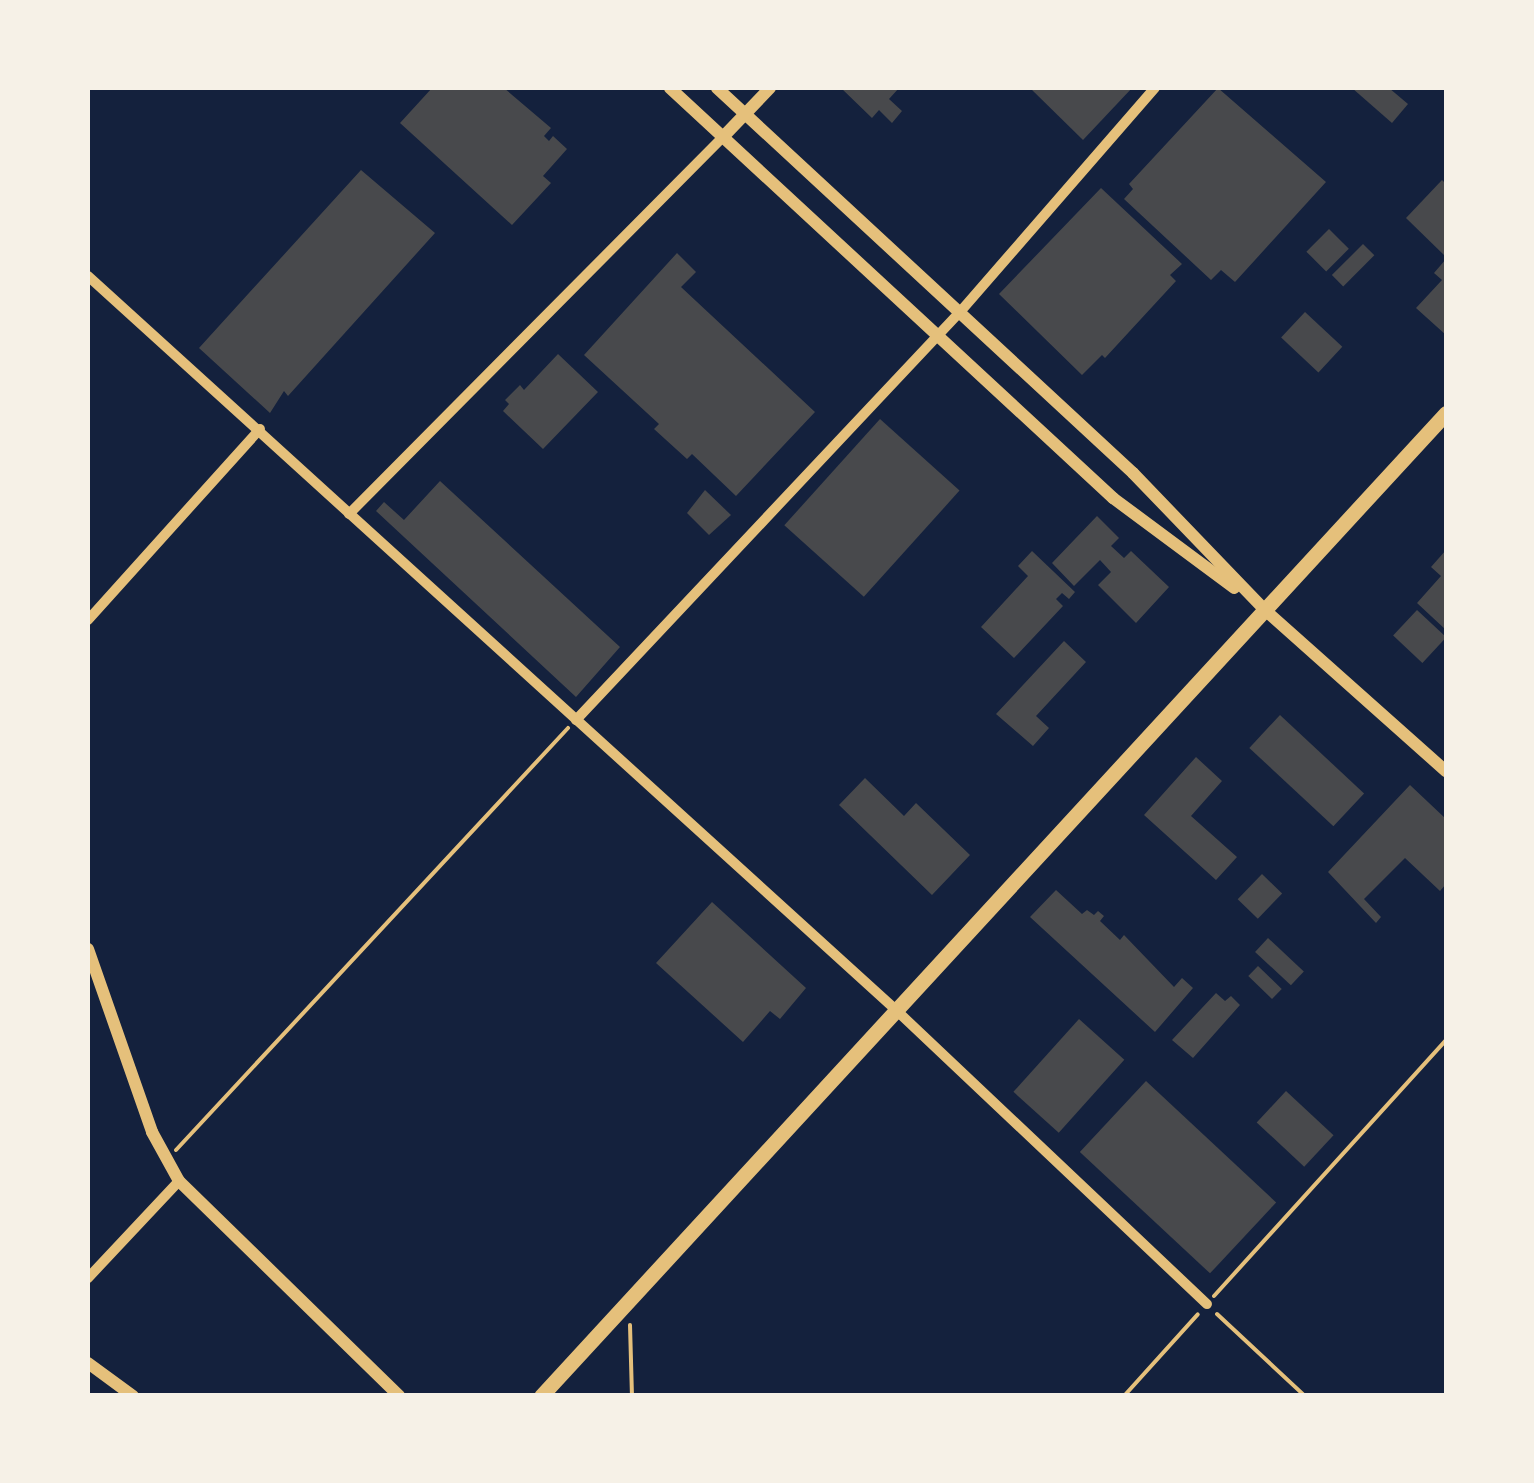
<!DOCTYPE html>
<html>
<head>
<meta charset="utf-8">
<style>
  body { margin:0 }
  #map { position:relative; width:1534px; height:1483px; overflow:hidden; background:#14213d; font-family:"DejaVu Sans",sans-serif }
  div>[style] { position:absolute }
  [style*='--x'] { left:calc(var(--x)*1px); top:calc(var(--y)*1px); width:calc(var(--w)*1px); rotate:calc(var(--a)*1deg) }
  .building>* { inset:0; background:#48494c; transform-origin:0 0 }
  .path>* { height:4px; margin:-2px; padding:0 2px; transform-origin:2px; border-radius:2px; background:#e5c07b }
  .minor>* { height:10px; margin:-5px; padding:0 5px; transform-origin:5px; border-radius:5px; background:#e5c07b }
  .tertiary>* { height:12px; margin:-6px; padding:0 6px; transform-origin:6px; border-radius:6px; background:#e5c07b }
  .primary>* { height:15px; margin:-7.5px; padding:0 7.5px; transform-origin:7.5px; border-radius:7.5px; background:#e5c07b }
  span { translate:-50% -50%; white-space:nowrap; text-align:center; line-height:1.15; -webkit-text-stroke:10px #f6f1e7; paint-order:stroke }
  .frame { position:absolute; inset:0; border:90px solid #f6f1e7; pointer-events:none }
</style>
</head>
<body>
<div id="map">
  <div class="building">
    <div style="clip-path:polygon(432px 88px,504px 88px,551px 128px,544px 136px,549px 141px,553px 136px,567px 149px,543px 176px,551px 183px,512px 225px,400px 123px)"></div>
    <div style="clip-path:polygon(841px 88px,899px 88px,889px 99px,902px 111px,892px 123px,879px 110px,872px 118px)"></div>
    <div style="clip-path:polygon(1030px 88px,1132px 88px,1083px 140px)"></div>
    <div style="clip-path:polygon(1218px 88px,1326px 182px,1235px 282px,1221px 270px,1211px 280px,1124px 199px,1133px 189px,1129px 184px)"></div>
    <div style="clip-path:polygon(1352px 88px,1389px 88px,1408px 104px,1392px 123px)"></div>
    <div style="clip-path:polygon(361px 170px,435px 233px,288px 396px,284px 391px,270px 413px,199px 348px)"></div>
    <div style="clip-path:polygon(1442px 180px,1446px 184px,1446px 257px,1406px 218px)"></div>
    <div style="clip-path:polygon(1101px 188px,1182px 264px,1170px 275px,1176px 281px,1105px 358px,1102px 355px,1082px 375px,999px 294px)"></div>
    <div style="left:1329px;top:229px;width:28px;height:32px;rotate:45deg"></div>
    <div style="left:1363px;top:244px;width:16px;height:44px;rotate:45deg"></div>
    <div style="clip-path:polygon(677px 253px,696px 272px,681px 287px,815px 412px,736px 496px,692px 454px,687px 459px,654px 429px,659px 424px,584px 355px)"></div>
    <div style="clip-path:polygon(1446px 259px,1446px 335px,1416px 308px,1442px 280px,1434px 273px)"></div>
    <div style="left:1305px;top:312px;width:51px;height:35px;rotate:43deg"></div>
    <div style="clip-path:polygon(558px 354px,598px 392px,543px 449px,503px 411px,509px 404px,505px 400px,520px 385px,524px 390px)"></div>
    <div style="left:880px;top:419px;width:107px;height:143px;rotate:42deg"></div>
    <div style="clip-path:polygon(440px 481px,620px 647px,576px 697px,376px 511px,384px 502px,404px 520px)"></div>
    <div style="clip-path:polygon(705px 490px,731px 515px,709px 535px,687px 513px)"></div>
    <div style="clip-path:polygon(1097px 516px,1119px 538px,1111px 546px,1124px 558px,1131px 551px,1169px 587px,1136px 623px,1098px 585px,1111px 572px,1100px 560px,1074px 586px,1052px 563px)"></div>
    <div style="clip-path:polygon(1446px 550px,1446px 630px,1417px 603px,1441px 576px,1431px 567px)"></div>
    <div style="clip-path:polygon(1032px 551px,1075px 592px,1069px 599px,1062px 593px,1056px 599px,1063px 606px,1014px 658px,981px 627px,1028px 576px,1018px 566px)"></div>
    <div style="left:1417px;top:610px;width:40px;height:35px;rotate:43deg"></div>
    <div style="clip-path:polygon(1064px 641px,1086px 662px,1036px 716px,1049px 728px,1033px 746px,996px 714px)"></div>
    <div style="left:1280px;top:715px;width:115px;height:45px;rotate:43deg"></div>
    <div style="clip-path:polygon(1196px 757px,1222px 781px,1191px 816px,1237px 857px,1216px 880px,1144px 815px)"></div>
    <div style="clip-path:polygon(865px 778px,904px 816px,916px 803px,970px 855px,932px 895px,839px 805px)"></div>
    <div style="clip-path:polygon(1410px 785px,1446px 819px,1446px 884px,1440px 891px,1405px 858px,1364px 899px,1381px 917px,1376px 923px,1328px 872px)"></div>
    <div style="left:1262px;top:874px;width:28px;height:35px;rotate:44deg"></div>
    <div style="clip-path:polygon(1056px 890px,1082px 914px,1087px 910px,1094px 915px,1098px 911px,1104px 916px,1100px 921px,1120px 940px,1124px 935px,1174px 987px,1182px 978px,1193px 988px,1155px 1032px,1030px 917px)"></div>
    <div style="clip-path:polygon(712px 902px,806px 988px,780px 1019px,770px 1011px,743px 1042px,656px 963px)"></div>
    <div style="left:1268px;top:938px;width:49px;height:19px;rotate:43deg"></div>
    <div style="left:1258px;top:966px;width:33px;height:14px;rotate:44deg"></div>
    <div style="clip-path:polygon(1216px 993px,1225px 1001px,1231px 996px,1240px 1005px,1193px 1058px,1172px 1040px)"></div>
    <div style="left:1079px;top:1019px;width:61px;height:98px;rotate:42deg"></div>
    <div style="left:1146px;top:1081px;width:178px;height:97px;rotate:43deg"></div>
    <div style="left:1286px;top:1091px;width:65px;height:43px;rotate:43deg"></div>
  </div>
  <div class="path">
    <div style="--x:176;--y:1150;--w:576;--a:-47.11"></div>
    <div style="--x:1214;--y:1296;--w:345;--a:-47.8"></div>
    <div style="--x:1217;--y:1314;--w:120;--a:43"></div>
    <div style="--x:630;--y:1325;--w:71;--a:88.4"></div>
    <div style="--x:1124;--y:1396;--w:110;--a:-47.9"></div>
  </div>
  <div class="minor">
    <div style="--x:88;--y:276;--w:1092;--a:42.25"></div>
    <div style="--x:896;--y:1010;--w:428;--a:43.4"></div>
    <div style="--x:349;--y:514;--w:531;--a:-45.23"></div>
    <div style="--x:88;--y:620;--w:257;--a:-48"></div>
    <div style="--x:576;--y:720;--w:560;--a:-46.74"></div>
    <div style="--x:960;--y:312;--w:297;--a:-49"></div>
    <div style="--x:88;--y:1278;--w:133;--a:-46.8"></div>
  </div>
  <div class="tertiary">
    <div style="--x:670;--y:88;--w:604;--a:42.78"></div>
    <div style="--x:1113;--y:498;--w:151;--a:36.6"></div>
    <div style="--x:717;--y:88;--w:567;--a:42.78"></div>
    <div style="--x:1133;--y:473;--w:190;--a:46.1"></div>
    <div style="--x:1265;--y:610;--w:242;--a:41.7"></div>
    <div style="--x:723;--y:137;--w:68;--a:-46.2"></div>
    <div style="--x:88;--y:949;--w:194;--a:70.7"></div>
    <div style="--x:152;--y:1132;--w:56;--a:61.1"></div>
    <div style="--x:179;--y:1181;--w:308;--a:44.3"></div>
    <div style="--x:88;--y:1363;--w:56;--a:36.3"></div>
  </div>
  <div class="primary">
    <div style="--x:541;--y:1396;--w:1336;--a:-47.37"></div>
  </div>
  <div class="frame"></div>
</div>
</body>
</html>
